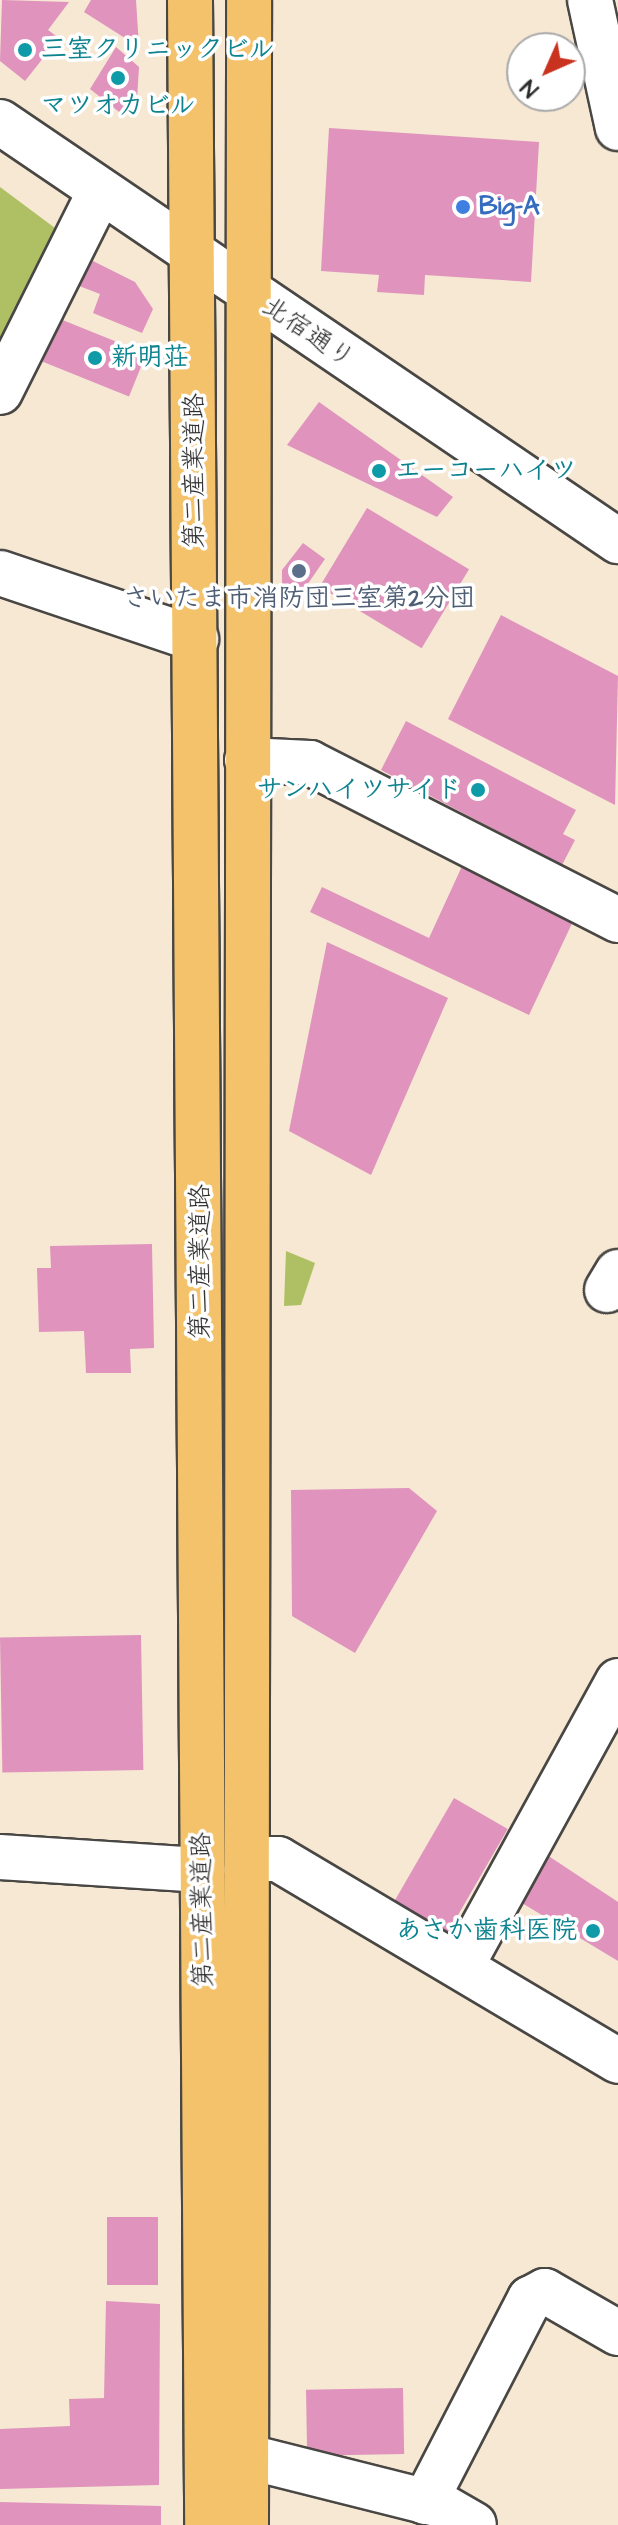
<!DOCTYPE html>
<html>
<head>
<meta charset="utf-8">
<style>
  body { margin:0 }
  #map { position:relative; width:618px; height:2525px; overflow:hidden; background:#f6e8d3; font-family:"Architects Daughter","Klee One",sans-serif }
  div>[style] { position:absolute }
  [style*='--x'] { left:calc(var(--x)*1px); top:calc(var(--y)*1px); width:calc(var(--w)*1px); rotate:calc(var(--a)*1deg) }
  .green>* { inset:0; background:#aec063 }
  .building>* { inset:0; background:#df93bd; transform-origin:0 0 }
  .roads { filter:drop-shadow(2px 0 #494744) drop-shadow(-2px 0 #494744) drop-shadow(0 2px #494744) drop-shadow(0 -2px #494744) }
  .minor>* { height:44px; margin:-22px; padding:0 22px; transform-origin:22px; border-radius:22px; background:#fff }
  .major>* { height:44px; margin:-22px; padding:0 22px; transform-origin:22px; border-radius:22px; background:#f3c26a }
  .dots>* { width:22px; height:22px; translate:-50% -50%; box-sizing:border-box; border:4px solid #fff; border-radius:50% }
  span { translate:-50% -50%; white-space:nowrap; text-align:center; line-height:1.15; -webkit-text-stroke:7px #fff; paint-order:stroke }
  .culture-label { font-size:26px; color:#0d838f; font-weight:700 }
  .left { translate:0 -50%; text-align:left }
  .right { translate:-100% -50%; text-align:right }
  .shop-label { font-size:26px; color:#366cbe; font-weight:700 }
  .street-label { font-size:26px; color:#2b2b2b }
  .service-label { font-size:26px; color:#4e5e75; font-weight:700 }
  .north { position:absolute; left:506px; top:32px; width:80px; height:80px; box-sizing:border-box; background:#fff; border:2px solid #aaa; border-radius:50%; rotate:225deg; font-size:22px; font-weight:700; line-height:32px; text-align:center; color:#2b2b2b }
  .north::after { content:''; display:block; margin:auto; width:28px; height:36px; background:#c8321e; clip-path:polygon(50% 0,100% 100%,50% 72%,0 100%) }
</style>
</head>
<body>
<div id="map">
  <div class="green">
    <div style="clip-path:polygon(0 187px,63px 234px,0 364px)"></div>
    <div style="clip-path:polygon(286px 1251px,315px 1263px,301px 1305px,284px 1306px)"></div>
  </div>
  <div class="building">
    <div style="clip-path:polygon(2px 0,69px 2px,48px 30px,59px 38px,25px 81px,0 61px)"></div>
    <div style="clip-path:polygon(91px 0,136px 0,139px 47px,84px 12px)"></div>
    <div style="clip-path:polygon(116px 47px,139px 67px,137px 99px,123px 115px,90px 89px)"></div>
    <div style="clip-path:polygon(329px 128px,539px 142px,531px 282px,425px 275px,424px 295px,377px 292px,379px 275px,321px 271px)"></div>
    <div style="clip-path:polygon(87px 258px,135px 282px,153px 309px,142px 333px,93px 313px,100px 294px,74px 284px)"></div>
    <div style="left:60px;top:319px;width:93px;height:46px;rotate:22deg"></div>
    <div style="clip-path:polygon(319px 402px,453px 497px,437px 517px,287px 445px)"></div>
    <div style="left:367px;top:508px;width:119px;height:92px;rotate:31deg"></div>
    <div style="clip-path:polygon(303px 543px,325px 559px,298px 598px,282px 587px,282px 570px)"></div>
    <div style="clip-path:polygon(501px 615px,618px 676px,615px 805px,448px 719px)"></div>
    <div style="clip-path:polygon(406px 721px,576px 810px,563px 834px,575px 840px,562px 865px,381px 770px)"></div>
    <div style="clip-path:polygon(463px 864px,575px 917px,529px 1015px,310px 912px,322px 887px,429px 938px)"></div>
    <div style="clip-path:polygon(327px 942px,448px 998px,371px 1175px,289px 1131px)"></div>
    <div style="clip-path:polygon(152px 1244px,154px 1348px,130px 1349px,131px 1373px,86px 1373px,84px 1331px,39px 1332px,37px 1268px,51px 1268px,50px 1246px)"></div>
    <div style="clip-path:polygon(409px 1488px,437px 1511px,355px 1653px,292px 1616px,291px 1490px)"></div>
    <div style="left:141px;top:1635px;width:135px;height:141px;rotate:89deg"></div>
    <div style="left:454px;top:1798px;width:62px;height:121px;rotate:30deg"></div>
    <div style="clip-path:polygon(544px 1853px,618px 1902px,618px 1961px,517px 1900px)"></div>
    <div style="left:107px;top:2217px;width:51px;height:68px"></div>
    <div style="clip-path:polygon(106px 2301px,160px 2304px,159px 2485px,0 2489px,0 2429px,70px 2426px,69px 2399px,104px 2398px)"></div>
    <div style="left:403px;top:2388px;width:66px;height:97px;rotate:89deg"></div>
    <div style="clip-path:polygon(0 2502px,161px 2506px,161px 2525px,0 2525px)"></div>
  </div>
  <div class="roads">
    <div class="minor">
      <div style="--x:590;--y:0;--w:131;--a:77.7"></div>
      <div style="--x:0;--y:122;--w:747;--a:34.14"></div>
      <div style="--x:0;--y:392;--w:225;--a:-63.5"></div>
      <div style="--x:0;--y:573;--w:207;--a:18.6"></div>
      <div style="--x:247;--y:760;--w:63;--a:2.7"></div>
      <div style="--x:310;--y:763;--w:346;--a:27"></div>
      <div style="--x:607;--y:1290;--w:21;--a:-59"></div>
      <div style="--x:0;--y:1857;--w:203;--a:3.7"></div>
      <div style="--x:248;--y:1859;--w:30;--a:0"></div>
      <div style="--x:278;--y:1859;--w:395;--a:30.7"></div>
      <div style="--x:462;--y:1965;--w:324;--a:-61.2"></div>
      <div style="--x:245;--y:2456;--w:201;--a:14.1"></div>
      <div style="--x:440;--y:2505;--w:39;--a:30"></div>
      <div style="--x:425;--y:2502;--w:229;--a:-62.7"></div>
      <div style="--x:530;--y:2299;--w:17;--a:-28"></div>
      <div style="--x:545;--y:2291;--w:84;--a:29.9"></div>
    </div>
    <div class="major">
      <div style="--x:190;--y:0;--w:2525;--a:89.61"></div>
      <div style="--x:246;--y:2525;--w:2525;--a:-89.93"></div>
    </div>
  </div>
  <div class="dots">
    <div style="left:25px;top:50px;background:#0f9aa8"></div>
    <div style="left:118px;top:78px;background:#0f9aa8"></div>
    <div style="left:463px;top:207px;background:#3f7fe0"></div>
    <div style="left:95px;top:358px;background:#0f9aa8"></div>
    <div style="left:379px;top:471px;background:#0f9aa8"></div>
    <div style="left:299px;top:571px;background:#5c6f8a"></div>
    <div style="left:478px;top:790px;background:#0f9aa8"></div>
    <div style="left:593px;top:1931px;background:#0f9aa8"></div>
  </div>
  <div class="culture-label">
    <span class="left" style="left:41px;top:50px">三室クリニックビル</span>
    <span style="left:118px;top:106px">マツオカビル</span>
    <span class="left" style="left:111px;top:358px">新明荘</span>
    <span class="left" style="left:395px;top:471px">エーコーハイツ</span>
    <span class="right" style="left:462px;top:790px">サンハイツサイド</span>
    <span class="right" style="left:577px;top:1931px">あさか歯科医院</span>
  </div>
  <div class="shop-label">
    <span class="left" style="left:479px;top:207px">Big-A</span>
  </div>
  <div class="street-label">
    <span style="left:308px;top:333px;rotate:34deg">北宿通り</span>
    <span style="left:195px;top:471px;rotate:-90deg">第二産業道路</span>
    <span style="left:201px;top:1262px;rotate:-90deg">第二産業道路</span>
    <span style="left:203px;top:1910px;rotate:-91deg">第二産業道路</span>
  </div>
  <div class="service-label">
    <span style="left:299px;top:599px">さいたま市消防団三室第2分団</span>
  </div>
  <div class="north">N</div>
</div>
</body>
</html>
